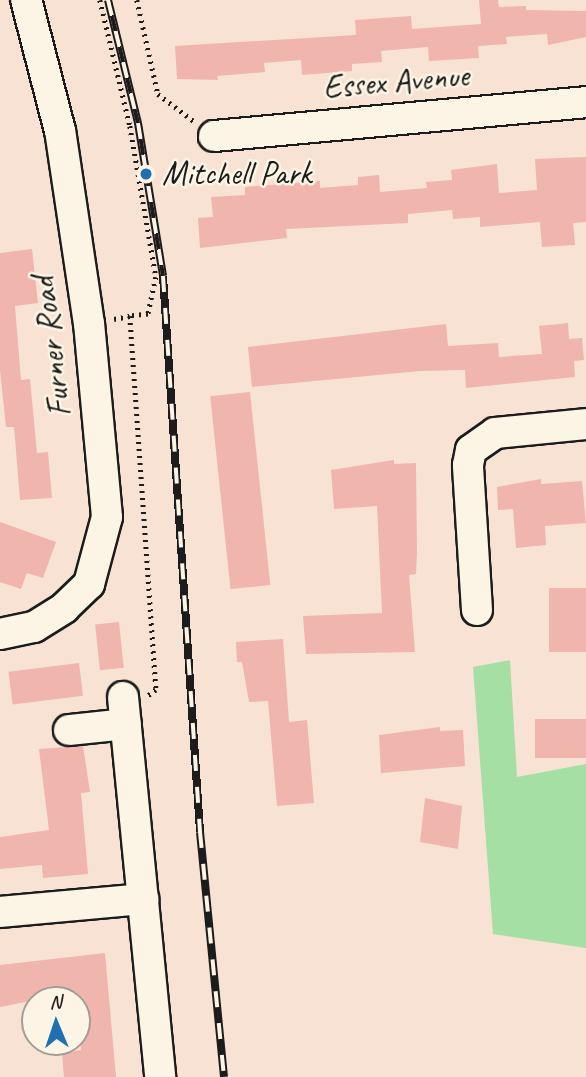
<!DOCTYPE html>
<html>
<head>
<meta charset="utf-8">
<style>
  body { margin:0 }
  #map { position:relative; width:586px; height:1077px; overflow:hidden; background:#f8e2d4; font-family:Caveat,sans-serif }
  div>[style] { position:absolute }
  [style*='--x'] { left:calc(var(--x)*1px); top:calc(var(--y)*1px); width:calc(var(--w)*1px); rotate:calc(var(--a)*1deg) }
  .green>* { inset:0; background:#a5dfa4 }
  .building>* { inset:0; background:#f0b5ad; transform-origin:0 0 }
  .path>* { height:4.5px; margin-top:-2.25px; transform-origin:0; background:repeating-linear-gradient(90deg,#1c1c1c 0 2px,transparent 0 7px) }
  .roads { filter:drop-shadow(2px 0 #1c1c1c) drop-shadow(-2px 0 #1c1c1c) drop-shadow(0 2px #1c1c1c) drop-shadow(0 -2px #1c1c1c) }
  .street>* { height:30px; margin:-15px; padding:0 15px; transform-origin:15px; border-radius:15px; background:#fcf5e5 }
  .rail>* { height:8px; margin-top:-4px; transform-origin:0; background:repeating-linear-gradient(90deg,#fcf5e5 0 16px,#1c1c1c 0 32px); box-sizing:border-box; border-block:2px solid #1c1c1c }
  .dots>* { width:19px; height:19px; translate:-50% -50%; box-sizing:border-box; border:4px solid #fcf5e5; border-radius:50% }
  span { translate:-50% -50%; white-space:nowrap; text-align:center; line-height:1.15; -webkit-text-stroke:5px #fcf5e5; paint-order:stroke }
  .street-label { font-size:33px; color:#1c1c1c }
  .poi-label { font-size:33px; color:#1c1c1c }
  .left { translate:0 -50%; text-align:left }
  .north { position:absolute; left:21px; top:986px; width:70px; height:70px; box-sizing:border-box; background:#fcf5e5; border:2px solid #a29e95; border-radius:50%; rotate:358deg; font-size:19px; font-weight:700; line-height:28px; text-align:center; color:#1c1c1c }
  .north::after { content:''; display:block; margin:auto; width:24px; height:32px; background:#1f6fb2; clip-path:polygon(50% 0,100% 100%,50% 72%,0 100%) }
</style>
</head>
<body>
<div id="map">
  <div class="green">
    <div style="clip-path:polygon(510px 660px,517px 777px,586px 764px,586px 948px,493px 934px,473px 667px)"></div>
  </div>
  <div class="building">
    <div style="clip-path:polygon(479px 0,498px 0,499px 7px,526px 6px,526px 10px,586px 11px,586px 37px,548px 45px,547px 34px,506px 37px,507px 44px,478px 46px,479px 58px,429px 61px,428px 47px,381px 51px,382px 62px,352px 64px,352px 71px,302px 75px,301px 60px,264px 63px,265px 72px,217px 76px,218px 80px,177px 79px,175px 46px,356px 35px,355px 20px,411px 16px,412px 29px,481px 24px)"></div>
    <div style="clip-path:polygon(586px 157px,586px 222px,573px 223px,575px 245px,542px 247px,540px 222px,480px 227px,480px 217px,453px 219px,452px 210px,408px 214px,408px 223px,286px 229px,287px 238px,200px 248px,198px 218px,213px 217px,211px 197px,245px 195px,245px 187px,320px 181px,320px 188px,358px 185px,358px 177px,379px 175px,380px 192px,427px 188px,426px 182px,452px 180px,451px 170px,497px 164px,499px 193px,537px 190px,535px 159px)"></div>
    <div style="clip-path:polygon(32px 249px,38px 303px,15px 306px,21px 380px,30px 379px,37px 453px,48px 452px,52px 498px,20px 500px,14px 427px,6px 427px,0 370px,0 253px)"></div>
    <div style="clip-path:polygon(568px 323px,569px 339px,582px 338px,584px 360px,574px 361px,575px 377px,466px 388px,465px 370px,420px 371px,252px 387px,248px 347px,446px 324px,448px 346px,498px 343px,499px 357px,542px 354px,539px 326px)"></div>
    <div style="left:250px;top:392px;width:194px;height:40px;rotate:84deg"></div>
    <div style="clip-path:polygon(394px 460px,394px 464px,416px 463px,417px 553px,416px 574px,409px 575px,415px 652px,306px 654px,303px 616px,382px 613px,377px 506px,334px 509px,331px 470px)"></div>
    <div style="clip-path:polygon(541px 479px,541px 484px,582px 481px,586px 523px,545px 526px,546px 545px,516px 548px,513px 509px,498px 510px,497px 487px)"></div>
    <div style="clip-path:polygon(0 522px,56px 542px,43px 578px,27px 573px,21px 589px,0 582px)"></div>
    <div style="left:586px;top:588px;width:64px;height:37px;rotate:90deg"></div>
    <div style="left:119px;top:622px;width:46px;height:24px;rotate:84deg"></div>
    <div style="clip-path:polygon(283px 639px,289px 722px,307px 720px,314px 803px,277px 806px,268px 701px,249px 702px,242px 662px,237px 662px,236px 642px)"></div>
    <div style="left:79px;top:663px;width:33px;height:71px;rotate:83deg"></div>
    <div style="left:586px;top:719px;width:39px;height:51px;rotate:90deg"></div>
    <div style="clip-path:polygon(440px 727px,440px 731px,463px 730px,465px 766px,381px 773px,379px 735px)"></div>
    <div style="clip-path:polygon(83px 746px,90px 792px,81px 793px,88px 874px,43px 878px,42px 865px,0 869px,0 837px,49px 830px,39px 749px)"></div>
    <div style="clip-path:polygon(425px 798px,462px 806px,458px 849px,420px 842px)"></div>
    <div style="clip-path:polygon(105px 953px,116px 1077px,64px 1077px,62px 1053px,81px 1050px,77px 1000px,35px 1000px,0 1007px,0 965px)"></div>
  </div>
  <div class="path">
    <div style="--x:100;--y:0;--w:130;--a:76.6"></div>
    <div style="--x:130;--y:126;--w:153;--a:80.2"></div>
    <div style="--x:156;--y:277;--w:38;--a:102"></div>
    <div style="--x:148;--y:314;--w:18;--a:174"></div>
    <div style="--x:137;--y:0;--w:96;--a:77.4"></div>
    <div style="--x:158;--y:94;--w:46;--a:37.1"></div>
    <div style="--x:114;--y:319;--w:16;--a:-11"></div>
    <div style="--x:130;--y:316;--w:375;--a:86"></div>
    <div style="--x:156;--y:690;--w:10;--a:143"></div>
  </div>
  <div class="roads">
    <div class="street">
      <div style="--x:214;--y:136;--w:374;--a:-5.2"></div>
      <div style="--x:477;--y:610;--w:145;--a:-93.6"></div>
      <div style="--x:468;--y:465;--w:15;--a:-79"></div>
      <div style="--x:471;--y:450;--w:29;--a:-35"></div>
      <div style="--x:495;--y:433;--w:91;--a:-5.6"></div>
      <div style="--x:0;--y:634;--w:35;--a:-12"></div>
      <div style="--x:34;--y:627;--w:36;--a:-32"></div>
      <div style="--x:64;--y:608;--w:35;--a:-44"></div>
      <div style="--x:89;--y:584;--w:69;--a:-75"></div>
      <div style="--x:107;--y:517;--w:194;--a:-95.3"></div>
      <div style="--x:89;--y:324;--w:195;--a:-98.5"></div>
      <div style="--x:60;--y:131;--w:135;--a:-104.5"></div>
      <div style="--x:123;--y:697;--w:382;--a:84.4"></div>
      <div style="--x:69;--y:730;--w:57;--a:-6"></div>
      <div style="--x:0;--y:912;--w:144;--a:-5.2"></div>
    </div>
  </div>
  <div class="rail">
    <div style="--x:108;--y:0;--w:127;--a:76.3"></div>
    <div style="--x:138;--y:123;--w:155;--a:80.7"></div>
    <div style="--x:163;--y:276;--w:557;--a:86.19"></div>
    <div style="--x:200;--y:832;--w:246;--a:84.4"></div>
  </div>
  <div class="dots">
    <div style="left:146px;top:174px;background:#1f6fb2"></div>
  </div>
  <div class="street-label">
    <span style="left:396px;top:82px;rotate:-5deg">Essex Avenue</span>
    <span style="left:52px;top:347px;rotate:-97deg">Furner Road</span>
  </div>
  <div class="poi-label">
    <span class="left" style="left:162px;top:174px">Mitchell Park</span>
  </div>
  <div class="north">N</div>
</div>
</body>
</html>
